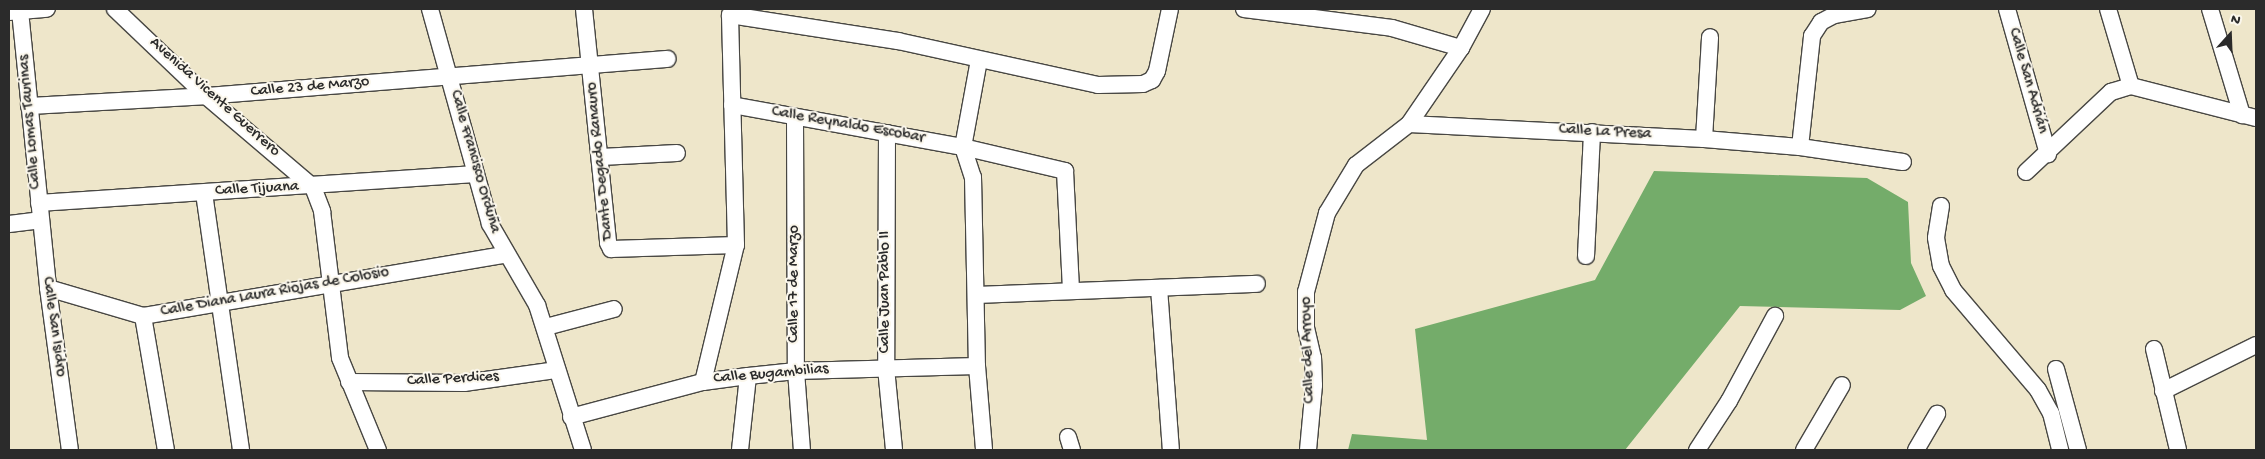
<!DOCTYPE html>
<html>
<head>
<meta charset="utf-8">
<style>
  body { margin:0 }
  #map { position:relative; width:2265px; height:459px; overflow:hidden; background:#eee6ca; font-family:"Gochi Hand",sans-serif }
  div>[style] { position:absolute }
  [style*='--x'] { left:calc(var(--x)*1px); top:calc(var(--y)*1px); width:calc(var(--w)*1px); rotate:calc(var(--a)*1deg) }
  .forest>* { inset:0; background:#74ac6a }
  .roads { filter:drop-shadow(1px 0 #484743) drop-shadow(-1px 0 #484743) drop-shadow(0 1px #484743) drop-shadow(0 -1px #484743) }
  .street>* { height:16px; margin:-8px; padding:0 8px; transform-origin:8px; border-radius:8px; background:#fff }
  span { translate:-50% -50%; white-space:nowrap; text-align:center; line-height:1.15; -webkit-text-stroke:4px #fbf7ec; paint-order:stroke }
  .street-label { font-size:16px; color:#2b2b2b }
  .frame { position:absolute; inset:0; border:10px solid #2b2b2b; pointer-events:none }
  .north { position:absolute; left:2205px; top:10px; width:50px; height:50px; -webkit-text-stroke:4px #fbf7ec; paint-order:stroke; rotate:20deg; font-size:14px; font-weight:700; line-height:20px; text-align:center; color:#2b2b2b }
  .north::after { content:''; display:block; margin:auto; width:18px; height:22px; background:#2b2b2b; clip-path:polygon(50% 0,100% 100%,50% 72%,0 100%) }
</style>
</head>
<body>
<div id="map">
  <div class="forest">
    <div style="clip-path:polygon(1654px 171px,1867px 178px,1908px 202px,1911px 263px,1926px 296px,1900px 310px,1740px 306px,1625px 450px,1348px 450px,1352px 434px,1427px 440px,1415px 329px,1595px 280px)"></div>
  </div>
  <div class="roads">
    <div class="street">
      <div style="--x:115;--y:9;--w:126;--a:43.7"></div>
      <div style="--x:206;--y:96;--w:140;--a:40.4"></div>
      <div style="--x:313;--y:187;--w:26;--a:69"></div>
      <div style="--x:322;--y:211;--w:148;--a:83"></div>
      <div style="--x:340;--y:358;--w:100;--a:67.6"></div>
      <div style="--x:430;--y:9;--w:223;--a:74.4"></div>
      <div style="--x:490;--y:224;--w:94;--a:59.9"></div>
      <div style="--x:537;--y:305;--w:152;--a:72.4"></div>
      <div style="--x:584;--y:9;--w:235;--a:84.1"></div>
      <div style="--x:608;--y:243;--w:7;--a:63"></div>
      <div style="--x:611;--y:249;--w:125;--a:-1.8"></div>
      <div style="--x:1244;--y:9;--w:149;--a:7.3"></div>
      <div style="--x:1392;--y:28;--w:72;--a:16.2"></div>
      <div style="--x:2007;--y:9;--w:151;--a:74.2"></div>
      <div style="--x:2108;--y:9;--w:80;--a:73.4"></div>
      <div style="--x:2210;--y:9;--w:111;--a:73.2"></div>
      <div style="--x:20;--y:11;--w:278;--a:84.2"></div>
      <div style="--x:48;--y:288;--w:163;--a:82.3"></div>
      <div style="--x:9;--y:12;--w:38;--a:-5"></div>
      <div style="--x:979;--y:60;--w:88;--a:100.4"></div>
      <div style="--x:963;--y:147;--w:32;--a:72"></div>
      <div style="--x:973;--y:177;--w:189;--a:88.8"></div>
      <div style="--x:977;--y:366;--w:84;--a:85.2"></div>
      <div style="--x:732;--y:105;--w:235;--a:10.3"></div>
      <div style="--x:963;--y:147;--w:105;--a:13.2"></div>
      <div style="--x:1065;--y:171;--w:120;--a:87.1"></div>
      <div style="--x:29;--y:106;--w:177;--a:-3.2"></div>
      <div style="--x:206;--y:96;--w:463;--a:-4.6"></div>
      <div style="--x:795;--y:117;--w:254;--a:89.8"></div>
      <div style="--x:796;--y:371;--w:79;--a:85.7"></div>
      <div style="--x:1409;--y:124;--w:295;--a:2.9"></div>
      <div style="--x:1704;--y:139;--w:96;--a:4.8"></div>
      <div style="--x:1800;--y:147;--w:104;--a:8.3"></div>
      <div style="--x:887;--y:133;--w:235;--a:90.2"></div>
      <div style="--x:886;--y:368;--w:82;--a:84.4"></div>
      <div style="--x:1704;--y:139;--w:102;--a:-86.6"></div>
      <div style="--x:1800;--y:147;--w:112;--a:-83.8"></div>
      <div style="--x:1812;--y:36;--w:17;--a:-57"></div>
      <div style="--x:1821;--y:22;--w:15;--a:-28"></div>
      <div style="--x:1834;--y:15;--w:34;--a:-10"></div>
      <div style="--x:601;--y:157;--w:76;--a:-3"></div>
      <div style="--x:2026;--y:172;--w:117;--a:-43.3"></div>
      <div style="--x:2111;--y:92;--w:21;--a:-17"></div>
      <div style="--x:2131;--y:86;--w:129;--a:14.4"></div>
      <div style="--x:204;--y:193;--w:260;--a:81.8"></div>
      <div style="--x:39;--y:203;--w:437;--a:-3.8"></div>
      <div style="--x:1941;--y:206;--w:32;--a:99"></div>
      <div style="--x:1936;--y:238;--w:28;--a:80"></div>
      <div style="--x:1941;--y:266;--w:27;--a:63"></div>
      <div style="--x:1953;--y:290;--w:131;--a:49.6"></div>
      <div style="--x:2038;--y:390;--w:26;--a:61"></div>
      <div style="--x:2051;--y:413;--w:38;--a:76"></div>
      <div style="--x:9;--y:224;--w:31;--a:-7"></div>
      <div style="--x:1586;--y:256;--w:124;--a:-87.2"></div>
      <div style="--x:48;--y:288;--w:99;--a:16.4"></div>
      <div style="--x:143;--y:316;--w:367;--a:-9.6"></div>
      <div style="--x:1159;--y:288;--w:162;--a:85.8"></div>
      <div style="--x:978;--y:295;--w:279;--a:-2.3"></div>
      <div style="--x:143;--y:316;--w:136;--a:80.3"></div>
      <div style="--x:546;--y:327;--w:70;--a:-14.8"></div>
      <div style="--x:2154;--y:349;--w:104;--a:76.6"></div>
      <div style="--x:2056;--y:369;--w:84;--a:74.8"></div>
      <div style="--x:349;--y:382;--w:115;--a:0.5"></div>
      <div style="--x:464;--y:383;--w:94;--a:-8"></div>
      <div style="--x:703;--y:382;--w:141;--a:-76.5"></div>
      <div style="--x:736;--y:245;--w:230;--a:-91.5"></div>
      <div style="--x:730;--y:15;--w:170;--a:8.8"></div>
      <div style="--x:898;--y:41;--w:205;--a:12.4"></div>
      <div style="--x:1098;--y:85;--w:45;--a:-1.3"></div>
      <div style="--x:1143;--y:84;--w:10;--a:-24"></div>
      <div style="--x:1152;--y:80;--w:10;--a:-61"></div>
      <div style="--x:1157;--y:71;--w:63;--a:-78.2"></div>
      <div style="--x:2163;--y:391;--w:104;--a:-26.3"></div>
      <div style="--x:571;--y:417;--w:137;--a:-14.9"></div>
      <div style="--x:703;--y:382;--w:45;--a:-7.6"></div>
      <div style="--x:748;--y:376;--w:48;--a:-5.9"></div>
      <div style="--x:796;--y:371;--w:181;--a:-1.6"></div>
      <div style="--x:1068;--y:437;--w:14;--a:73"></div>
      <div style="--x:740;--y:450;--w:74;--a:-83.8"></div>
      <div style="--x:1308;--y:450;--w:65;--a:-84.7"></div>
      <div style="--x:1314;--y:385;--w:27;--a:-92"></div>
      <div style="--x:1313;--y:358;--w:31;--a:-103"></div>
      <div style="--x:1306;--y:328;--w:36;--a:-90"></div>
      <div style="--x:1306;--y:292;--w:82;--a:-75.1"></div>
      <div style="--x:1327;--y:213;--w:56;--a:-58.9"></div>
      <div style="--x:1356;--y:165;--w:67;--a:-37.7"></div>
      <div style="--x:1409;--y:124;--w:92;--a:-55.6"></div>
      <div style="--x:1461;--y:48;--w:44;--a:-61.7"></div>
      <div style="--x:1697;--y:450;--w:59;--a:-56.9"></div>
      <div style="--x:1729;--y:401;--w:97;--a:-61.6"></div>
      <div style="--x:1804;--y:450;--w:75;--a:-59.7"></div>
      <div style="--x:1916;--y:450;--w:42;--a:-59.7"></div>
    </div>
  </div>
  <div class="street-label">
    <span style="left:2027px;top:81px;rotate:74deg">Calle San Adrián</span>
    <span style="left:310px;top:88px;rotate:-5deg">Calle 23 de Marzo</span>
    <span style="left:214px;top:98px;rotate:42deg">Avenida Vicente Guerrero</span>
    <span style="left:31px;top:122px;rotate:-95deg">Calle Lomas Taurinas</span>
    <span style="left:848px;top:126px;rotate:10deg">Calle Reynaldo Escobar</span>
    <span style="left:1605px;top:133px;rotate:3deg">Calle La Presa</span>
    <span style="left:601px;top:161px;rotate:-96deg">Dante Degado Ranauro</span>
    <span style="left:474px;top:162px;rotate:74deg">Calle Francisco Orduña</span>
    <span style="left:257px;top:190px;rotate:-3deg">Calle Tijuana</span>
    <span style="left:795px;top:284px;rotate:-90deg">Calle 17 de Marzo</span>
    <span style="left:886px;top:292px;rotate:-90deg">Calle Juan Pablo II</span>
    <span style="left:275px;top:293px;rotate:-10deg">Calle Diana Laura Riojas de Colosio</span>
    <span style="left:53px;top:327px;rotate:82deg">Calle San Isidro</span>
    <span style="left:1309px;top:350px;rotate:-92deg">Calle del Arroyo</span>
    <span style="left:771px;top:375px;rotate:-5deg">Calle Bugambilias</span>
    <span style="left:453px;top:380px;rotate:-3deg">Calle Perdices</span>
  </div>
  <div class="frame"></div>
  <div class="north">N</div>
</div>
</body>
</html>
